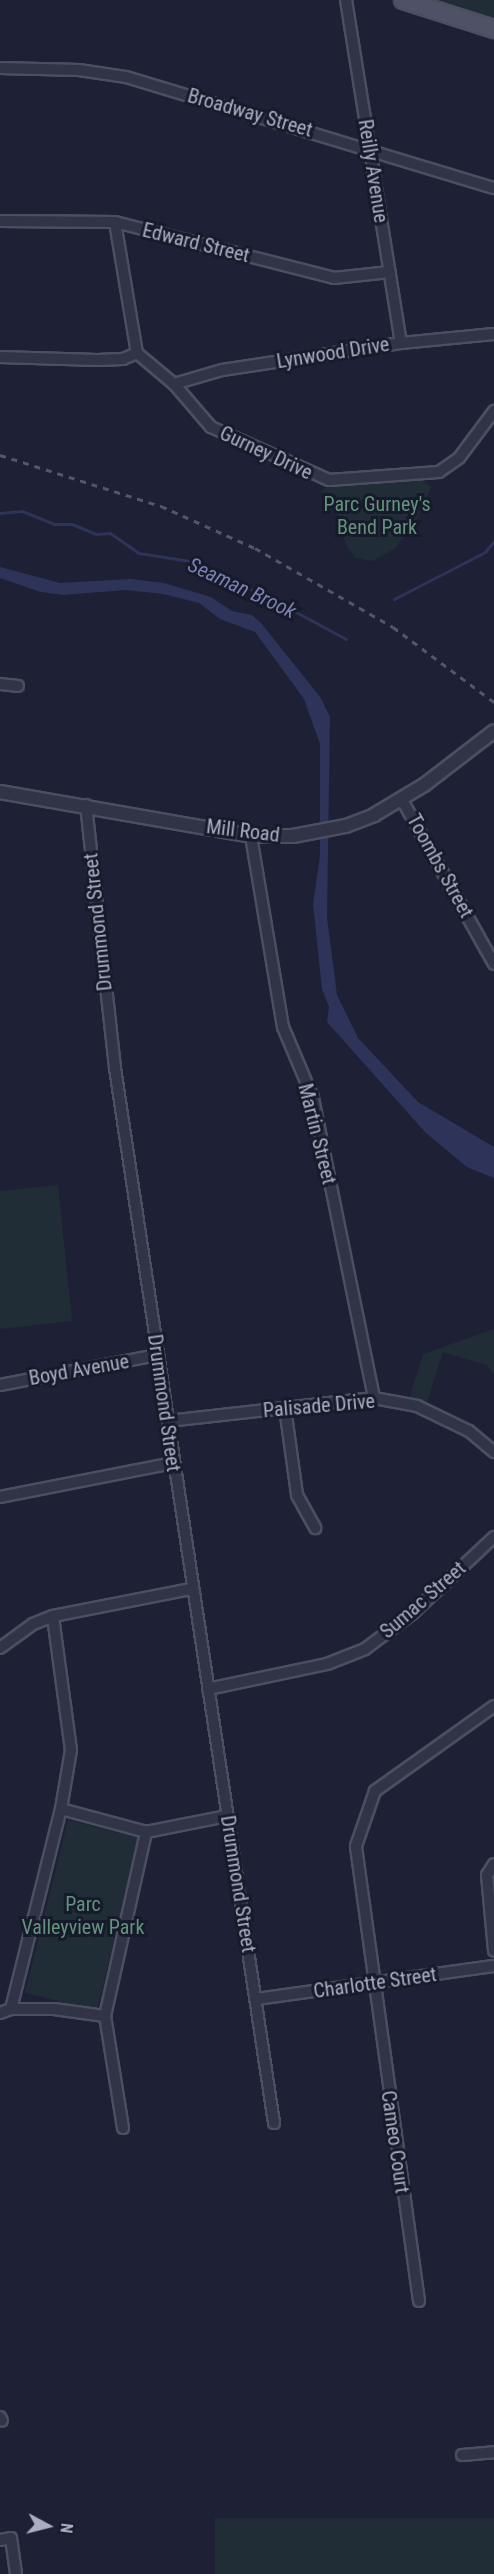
<!DOCTYPE html>
<html>
<head>
<meta charset="utf-8">
<style>
  body { margin:0 }
  #map { position:relative; width:494px; height:2574px; overflow:hidden; background:#1e2135; font-family:"Roboto Condensed",sans-serif }
  div>[style] { position:absolute }
  [style*='--x'] { left:calc(var(--x)*1px); top:calc(var(--y)*1px); width:calc(var(--w)*1px); rotate:calc(var(--a)*1deg) }
  .green>* { inset:0; background:#202d36; transform-origin:0 0 }
  .water>* { inset:0; background:#2d3359 }
  .stream>* { height:3px; margin:-1.5px; padding:0 1.5px; transform-origin:1.5px; border-radius:1.5px; background:#2d3359 }
  .roads { filter:drop-shadow(2px 0 #4c4e61) drop-shadow(-2px 0 #4c4e61) drop-shadow(0 2px #4c4e61) drop-shadow(0 -2px #4c4e61) }
  .minor>* { height:10px; margin:-5px; padding:0 5px; transform-origin:5px; border-radius:5px; background:#313446 }
  .tertiary>* { height:12px; margin:-6px; padding:0 6px; transform-origin:6px; border-radius:6px; background:#313446 }
  .primary>* { height:16px; margin:-8px; padding:0 8px; transform-origin:8px; border-radius:8px; background:#4f5266 }
  .rail>* { height:3px; margin-top:-1.5px; transform-origin:0; background:repeating-linear-gradient(90deg,#53566d 0 6px,transparent 0 12px) }
  span { translate:-50% -50%; white-space:nowrap; text-align:center; line-height:1.15; -webkit-text-stroke:6px #171a2a; paint-order:stroke }
  .street-label { font-size:20px; color:#abadc3 }
  .park-label { font-size:20px; color:#63937c }
  .water-label { font-size:21px; color:#7a81b2; font-style:italic }
  .north { position:absolute; left:18px; top:2496px; width:60px; height:60px; -webkit-text-stroke:4px #171a2a; paint-order:stroke; rotate:97deg; font-size:16px; font-weight:700; line-height:24px; text-align:center; color:#abadc3 }
  .north::after { content:''; display:block; margin:auto; width:21px; height:27px; background:#abadc3; clip-path:polygon(50% 0,100% 100%,50% 72%,0 100%) }
</style>
</head>
<body>
<div id="map">
  <div class="green">
    <div style="clip-path:polygon(434px 0,494px 0,494px 19px)"></div>
    <div style="clip-path:polygon(421px 479px,431px 487px,417px 519px,394px 549px,372px 561px,356px 558px,346px 545px,336px 507px,327px 505px,321px 492px,330px 484px)"></div>
    <div style="clip-path:polygon(58px 1185px,72px 1321px,0 1329px,0 1191px)"></div>
    <div style="clip-path:polygon(494px 1329px,494px 1374px,486px 1365px,443px 1352px,426px 1406px,409px 1400px,423px 1354px)"></div>
    <div style="left:68px;top:1820px;width:74px;height:178px;rotate:14deg"></div>
    <div style="left:215px;top:2518px;width:279px;height:64px"></div>
  </div>
  <div class="water">
    <div style="clip-path:polygon(0 567px,60px 583px,130px 579px,164px 583px,211px 597px,232px 611px,252px 615px,261px 623px,321px 698px,330px 717px,327px 918px,337px 995px,358px 1038px,418px 1102px,494px 1147px,494px 1178px,467px 1167px,426px 1133px,327px 1022px,329px 1007px,322px 989px,313px 904px,320px 856px,320px 744px,304px 699px,255px 632px,220px 619px,199px 603px,163px 594px,126px 590px,63px 595px,41px 592px,0 578px)"></div>
  </div>
  <div class="stream">
    <div style="--x:0;--y:513;--w:22;--a:-5"></div>
    <div style="--x:22;--y:511;--w:35;--a:22"></div>
    <div style="--x:54;--y:524;--w:18;--a:0"></div>
    <div style="--x:72;--y:524;--w:26;--a:23"></div>
    <div style="--x:96;--y:534;--w:14;--a:-4"></div>
    <div style="--x:110;--y:533;--w:35;--a:35"></div>
    <div style="--x:139;--y:553;--w:51;--a:9.1"></div>
    <div style="--x:189;--y:561;--w:91;--a:24.6"></div>
    <div style="--x:272;--y:599;--w:84;--a:28.4"></div>
    <div style="--x:394;--y:599;--w:102;--a:-27.3"></div>
    <div style="--x:485;--y:552;--w:14;--a:-51"></div>
  </div>
  <div class="roads">
    <div class="minor">
      <div style="--x:346;--y:0;--w:347;--a:80.9"></div>
      <div style="--x:0;--y:68;--w:79;--a:1.5"></div>
      <div style="--x:79;--y:70;--w:48;--a:8.5"></div>
      <div style="--x:126;--y:77;--w:384;--a:16.8"></div>
      <div style="--x:0;--y:221;--w:115;--a:0.5"></div>
      <div style="--x:115;--y:222;--w:226;--a:14.3"></div>
      <div style="--x:334;--y:278;--w:56;--a:-6.1"></div>
      <div style="--x:115;--y:222;--w:133;--a:80.5"></div>
      <div style="--x:137;--y:353;--w:48;--a:40"></div>
      <div style="--x:174;--y:384;--w:57;--a:49.3"></div>
      <div style="--x:211;--y:427;--w:129;--a:24.2"></div>
      <div style="--x:329;--y:480;--w:110;--a:-4.2"></div>
      <div style="--x:439;--y:472;--w:24;--a:-35"></div>
      <div style="--x:459;--y:458;--w:59;--a:-53.3"></div>
      <div style="--x:0;--y:357;--w:97;--a:1.8"></div>
      <div style="--x:97;--y:360;--w:26;--a:-2"></div>
      <div style="--x:123;--y:359;--w:15;--a:-23"></div>
      <div style="--x:174;--y:384;--w:50;--a:-16.3"></div>
      <div style="--x:222;--y:370;--w:181;--a:-8.6"></div>
      <div style="--x:401;--y:343;--w:93;--a:-5.5"></div>
      <div style="--x:0;--y:684;--w:18;--a:6"></div>
      <div style="--x:402;--y:800;--w:188;--a:60.7"></div>
      <div style="--x:86;--y:805;--w:265;--a:83.7"></div>
      <div style="--x:115;--y:1068;--w:1067;--a:81.43"></div>
      <div style="--x:251;--y:836;--w:194;--a:80.5"></div>
      <div style="--x:283;--y:1027;--w:77;--a:67.1"></div>
      <div style="--x:313;--y:1098;--w:306;--a:78.5"></div>
      <div style="--x:0;--y:1385;--w:161;--a:-10.8"></div>
      <div style="--x:285;--y:1408;--w:88;--a:82.1"></div>
      <div style="--x:297;--y:1495;--w:38;--a:61"></div>
      <div style="--x:168;--y:1421;--w:207;--a:-6.4"></div>
      <div style="--x:374;--y:1398;--w:44;--a:10.5"></div>
      <div style="--x:417;--y:1406;--w:58;--a:25.7"></div>
      <div style="--x:469;--y:1431;--w:33;--a:40"></div>
      <div style="--x:0;--y:1497;--w:176;--a:-11.1"></div>
      <div style="--x:0;--y:1648;--w:41;--a:-36"></div>
      <div style="--x:33;--y:1624;--w:22;--a:-22"></div>
      <div style="--x:53;--y:1616;--w:141;--a:-11.1"></div>
      <div style="--x:208;--y:1689;--w:122;--a:-11.9"></div>
      <div style="--x:327;--y:1664;--w:41;--a:-21.5"></div>
      <div style="--x:365;--y:1649;--w:60;--a:-36.9"></div>
      <div style="--x:413;--y:1613;--w:111;--a:-43.2"></div>
      <div style="--x:61;--y:1809;--w:88;--a:15.1"></div>
      <div style="--x:146;--y:1832;--w:83;--a:-11.2"></div>
      <div style="--x:494;--y:1864;--w:13;--a:122"></div>
      <div style="--x:487;--y:1875;--w:76;--a:84.7"></div>
      <div style="--x:256;--y:1999;--w:240;--a:-7.9"></div>
      <div style="--x:11;--y:2009;--w:206;--a:-76"></div>
      <div style="--x:61;--y:1809;--w:60;--a:-80.4"></div>
      <div style="--x:71;--y:1750;--w:135;--a:-97.7"></div>
      <div style="--x:0;--y:2013;--w:12;--a:-20"></div>
      <div style="--x:11;--y:2009;--w:43;--a:0"></div>
      <div style="--x:54;--y:2009;--w:51;--a:7.8"></div>
      <div style="--x:123;--y:2128;--w:113;--a:-99.1"></div>
      <div style="--x:105;--y:2016;--w:189;--a:-77.4"></div>
      <div style="--x:419;--y:2301;--w:459;--a:-97.9"></div>
      <div style="--x:356;--y:1846;--w:58;--a:-70.9"></div>
      <div style="--x:375;--y:1791;--w:146;--a:-35.5"></div>
      <div style="--x:0;--y:2417;--w:4;--a:63"></div>
      <div style="--x:462;--y:2455;--w:32;--a:-5"></div>
      <div style="--x:0;--y:2540;--w:11;--a:-10"></div>
      <div style="--x:11;--y:2538;--w:36;--a:82"></div>
    </div>
    <div class="tertiary">
      <div style="--x:0;--y:792;--w:255;--a:9.9"></div>
      <div style="--x:251;--y:836;--w:42;--a:0"></div>
      <div style="--x:293;--y:836;--w:54;--a:-10.7"></div>
      <div style="--x:346;--y:826;--w:30;--a:-21"></div>
      <div style="--x:374;--y:815;--w:58;--a:-31"></div>
      <div style="--x:424;--y:785;--w:88;--a:-37.6"></div>
    </div>
    <div class="primary">
      <div style="--x:403;--y:0;--w:96;--a:17.7"></div>
    </div>
  </div>
  <div class="rail">
    <div style="--x:0;--y:455;--w:169;--a:17.6"></div>
    <div style="--x:161;--y:506;--w:103;--a:24.1"></div>
    <div style="--x:255;--y:548;--w:159;--a:29.8"></div>
    <div style="--x:393;--y:627;--w:126;--a:36.6"></div>
  </div>
  <div class="street-label">
    <span style="left:250px;top:113px;rotate:16deg">Broadway Street</span>
    <span style="left:373px;top:171px;rotate:81deg">Reilly Avenue</span>
    <span style="left:196px;top:243px;rotate:14deg">Edward Street</span>
    <span style="left:333px;top:353px;rotate:-9deg">Lynwood Drive</span>
    <span style="left:266px;top:453px;rotate:25deg">Gurney Drive</span>
    <span style="left:243px;top:831px;rotate:7deg">Mill Road</span>
    <span style="left:440px;top:866px;rotate:61deg">Toombs Street</span>
    <span style="left:98px;top:922px;rotate:-96deg">Drummond Street</span>
    <span style="left:317px;top:1134px;rotate:76deg">Martin Street</span>
    <span style="left:79px;top:1370px;rotate:-10deg">Boyd Avenue</span>
    <span style="left:164px;top:1403px;rotate:82deg">Drummond Street</span>
    <span style="left:319px;top:1406px;rotate:-5deg">Palisade Drive</span>
    <span style="left:423px;top:1600px;rotate:-41deg">Sumac Street</span>
    <span style="left:238px;top:1884px;rotate:81deg">Drummond Street</span>
    <span style="left:375px;top:1983px;rotate:-8deg">Charlotte Street</span>
    <span style="left:395px;top:2142px;rotate:82deg">Cameo Court</span>
  </div>
  <div class="park-label">
    <span style="left:377px;top:516px">Parc Gurney's<br>Bend Park</span>
    <span style="left:83px;top:1916px">Parc<br>Valleyview Park</span>
  </div>
  <div class="water-label">
    <span style="left:242px;top:588px;rotate:25deg">Seaman Brook</span>
  </div>
  <div class="north">N</div>
</div>
</body>
</html>
